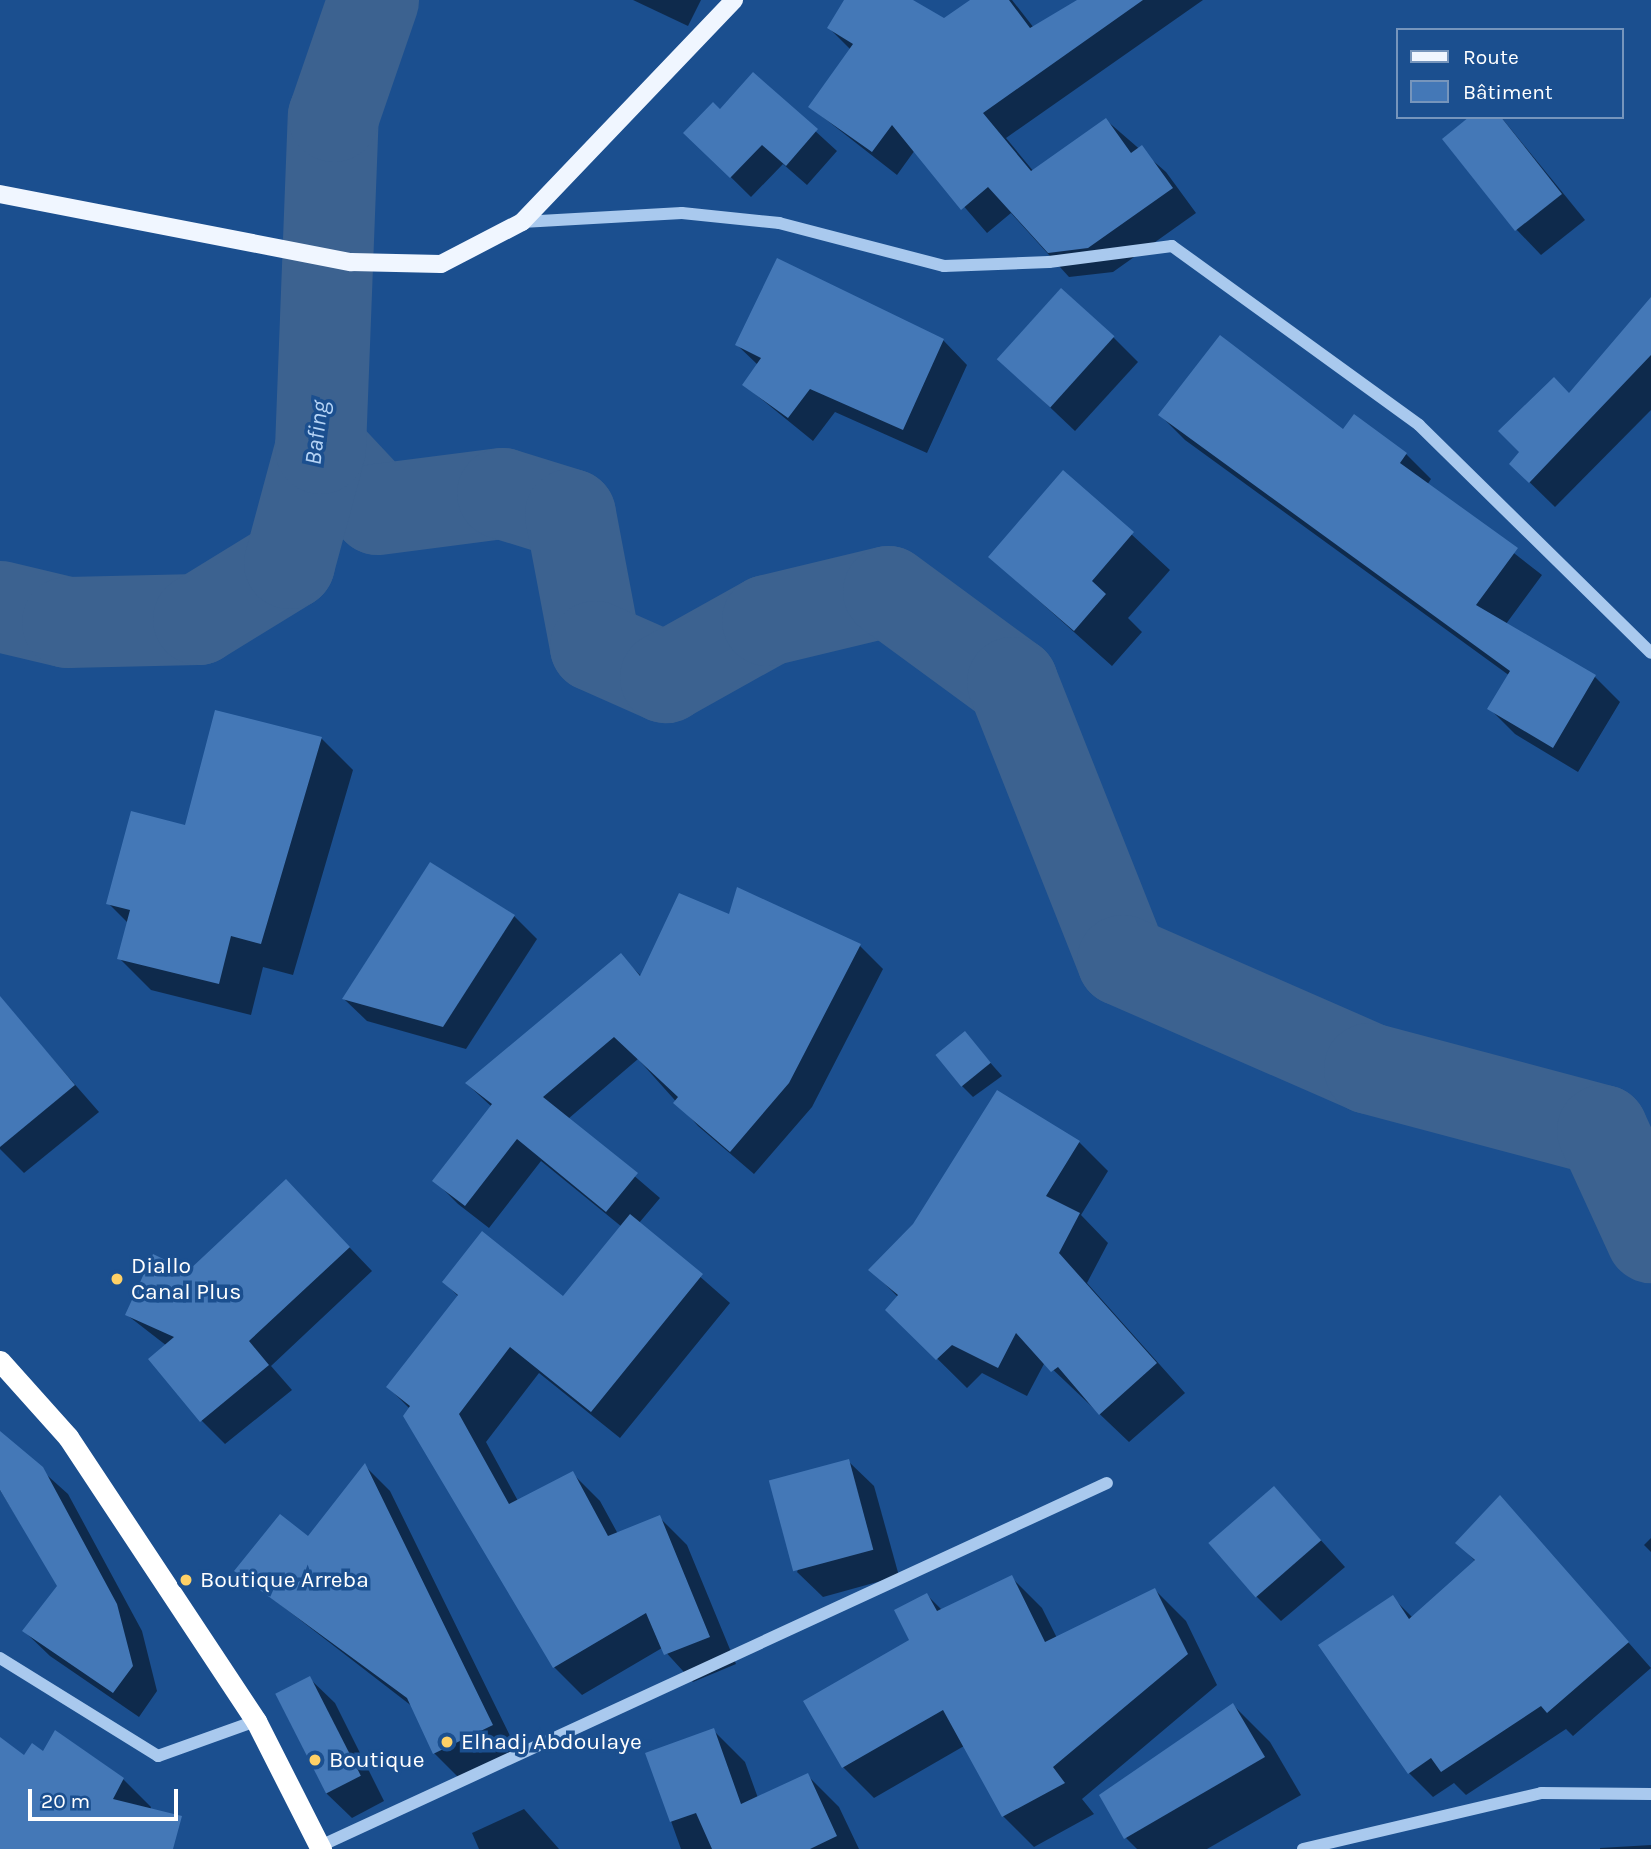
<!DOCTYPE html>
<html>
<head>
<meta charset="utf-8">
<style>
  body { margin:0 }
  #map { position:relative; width:1651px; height:1849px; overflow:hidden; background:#1b4f8f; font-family:Karla,sans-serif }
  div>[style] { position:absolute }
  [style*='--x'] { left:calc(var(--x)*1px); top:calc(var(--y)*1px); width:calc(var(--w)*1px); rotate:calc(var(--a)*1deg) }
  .shadow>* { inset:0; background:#0007 }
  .river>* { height:91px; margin:-45.5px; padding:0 45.5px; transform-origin:45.5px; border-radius:45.5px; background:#3c6290 }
  .building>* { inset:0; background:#4478b7; transform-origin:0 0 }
  .minor>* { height:12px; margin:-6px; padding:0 6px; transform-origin:6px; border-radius:6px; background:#a9c9ee }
  .major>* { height:18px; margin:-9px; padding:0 9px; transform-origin:9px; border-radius:9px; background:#f0f6ff }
  .highway>* { height:21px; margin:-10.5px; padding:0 10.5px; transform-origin:10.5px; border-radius:10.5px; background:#fff }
  .dots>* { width:19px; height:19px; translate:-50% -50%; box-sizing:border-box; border:4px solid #1b4f8f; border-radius:50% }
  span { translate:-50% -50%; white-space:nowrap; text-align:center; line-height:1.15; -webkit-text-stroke:7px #1b4f8f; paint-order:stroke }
  .poi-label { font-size:23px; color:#fff }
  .left { translate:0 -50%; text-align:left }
  .water-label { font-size:24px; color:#b5d3f5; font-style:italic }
  .legend { position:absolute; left:1396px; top:28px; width:228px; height:91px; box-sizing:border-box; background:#1b4f8f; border:2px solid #7695bc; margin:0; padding:9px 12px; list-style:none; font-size:21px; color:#fff }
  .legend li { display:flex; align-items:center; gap:14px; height:35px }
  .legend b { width:35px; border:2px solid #7695bc }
  .scale { position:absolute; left:28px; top:1789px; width:150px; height:32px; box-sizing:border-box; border:4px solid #fff; border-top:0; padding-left:9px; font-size:21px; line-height:24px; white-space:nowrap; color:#fff; -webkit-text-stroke:5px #1b4f8f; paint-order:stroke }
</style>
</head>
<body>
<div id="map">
  <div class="shadow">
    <div style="clip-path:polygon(633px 0,701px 0,688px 26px)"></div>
    <div style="clip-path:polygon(846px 0,910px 0,944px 21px,973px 0,1012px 0,1034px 28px,1080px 0,1203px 0,1006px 138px,1034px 172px,1106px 120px,1166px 172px,1196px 213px,1113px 272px,1069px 277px,1011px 213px,987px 233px,915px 150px,897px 175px,810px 107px,851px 50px,829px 28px)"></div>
    <div style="clip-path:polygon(753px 74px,837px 151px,807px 185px,783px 164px,751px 197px,686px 133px,720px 112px)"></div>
    <div style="clip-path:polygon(1471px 117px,1501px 117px,1585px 220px,1541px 255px,1516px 229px)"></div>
    <div style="clip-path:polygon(1651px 314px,1651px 410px,1555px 507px,1511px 464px)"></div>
    <div style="clip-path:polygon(1113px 337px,1138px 362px,1075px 431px,999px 359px)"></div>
    <div style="clip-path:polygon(943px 340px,967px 365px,927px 453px,835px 412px,813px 441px,744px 385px,758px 365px,737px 345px)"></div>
    <div style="clip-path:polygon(1160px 415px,1343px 432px,1406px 454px,1431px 479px,1427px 485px,1542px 575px,1506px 624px,1595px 677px,1620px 702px,1578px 772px,1515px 734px,1490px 709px,1510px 676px,1185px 440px)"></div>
    <div style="clip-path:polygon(1064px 472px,1170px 570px,1128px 618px,1142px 632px,1112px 666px,990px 557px)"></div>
    <div style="clip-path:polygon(321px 738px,353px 770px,293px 975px,263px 967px,251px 1015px,151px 990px,119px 958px,128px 923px,108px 903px,187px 827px)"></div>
    <div style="clip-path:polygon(738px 890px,860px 946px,883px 969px,812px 1107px,754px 1174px,698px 1126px,638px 1059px,568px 1119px,660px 1198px,639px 1223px,730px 1303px,620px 1438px,539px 1373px,486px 1442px,518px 1501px,572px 1473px,600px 1501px,618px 1534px,659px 1517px,687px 1545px,736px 1664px,693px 1682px,662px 1648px,582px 1695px,554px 1667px,410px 1409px,388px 1387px,459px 1297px,444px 1282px,564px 1299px,622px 1227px,541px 1161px,489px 1228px,458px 1204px,435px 1181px,492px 1107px,467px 1084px,621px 956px,642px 977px,730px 917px)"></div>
    <div style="clip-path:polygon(514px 916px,537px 939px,466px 1049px,367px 1021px,344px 999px)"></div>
    <div style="clip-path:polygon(8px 1008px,99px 1112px,24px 1173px,0 1149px,0 1014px)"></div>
    <div style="clip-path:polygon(965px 1034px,1002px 1076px,973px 1097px,961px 1085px)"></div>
    <div style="clip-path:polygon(998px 1092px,1079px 1142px,1108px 1171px,1081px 1215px,1108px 1243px,1087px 1283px,1185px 1393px,1129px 1442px,1045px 1362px,1027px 1396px,982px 1373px,967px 1388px,888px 1310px,898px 1297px,871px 1270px,915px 1225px)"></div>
    <div style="clip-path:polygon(309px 1205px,372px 1271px,271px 1366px,292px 1390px,225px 1444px,201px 1420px,167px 1346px,127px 1315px)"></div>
    <div style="clip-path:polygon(0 1433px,68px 1494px,142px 1631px,157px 1691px,139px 1717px,50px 1656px,24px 1631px,59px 1586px,0 1490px)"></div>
    <div style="clip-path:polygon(848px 1461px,874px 1486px,899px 1576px,823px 1597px,797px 1572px)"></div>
    <div style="clip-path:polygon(365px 1466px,390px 1491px,517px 1750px,459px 1778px,434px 1753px,413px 1707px,237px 1571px,308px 1539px)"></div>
    <div style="clip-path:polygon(1274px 1488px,1345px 1567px,1281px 1621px,1256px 1596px)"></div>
    <div style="clip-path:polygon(1500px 1497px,1651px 1668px,1573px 1736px,1566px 1729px,1466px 1795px,1454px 1783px,1433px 1797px,1409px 1773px,1392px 1597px,1413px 1618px,1476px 1562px,1458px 1543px)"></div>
    <div style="clip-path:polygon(1651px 1538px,1651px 1552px,1644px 1545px)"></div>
    <div style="clip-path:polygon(1011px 1577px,1042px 1608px,1057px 1638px,1155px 1590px,1186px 1621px,1217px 1685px,1082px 1799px,1094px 1814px,1034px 1847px,1003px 1816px,964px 1746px,874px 1798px,843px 1767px,911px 1641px,927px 1595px,942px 1610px)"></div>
    <div style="clip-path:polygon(309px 1678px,335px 1703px,384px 1801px,352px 1818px,326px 1793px)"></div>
    <div style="clip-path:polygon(1233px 1705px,1270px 1742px,1301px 1795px,1207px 1849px,1137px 1849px,1126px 1838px)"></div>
    <div style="clip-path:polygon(713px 1730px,745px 1762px,758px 1798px,807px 1775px,839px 1807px,859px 1849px,681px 1849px,647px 1754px)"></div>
    <div style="clip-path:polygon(0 1739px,25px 1758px,44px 1753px,123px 1779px,151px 1807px,140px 1849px,0 1849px)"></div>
    <div style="clip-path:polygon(524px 1809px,559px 1849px,479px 1849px,472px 1833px)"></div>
    <div style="clip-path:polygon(1651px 1845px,1651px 1849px,1600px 1849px,1600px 1848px)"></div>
  </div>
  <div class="river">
    <div style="--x:320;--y:448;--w:83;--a:46.9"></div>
    <div style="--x:377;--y:509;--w:126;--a:-7.3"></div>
    <div style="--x:502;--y:493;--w:71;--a:17.2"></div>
    <div style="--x:570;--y:514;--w:134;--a:79.3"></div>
    <div style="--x:595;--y:646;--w:77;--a:23.9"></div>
    <div style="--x:665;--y:677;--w:117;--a:-29.2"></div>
    <div style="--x:767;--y:620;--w:124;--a:-13.5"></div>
    <div style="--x:888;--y:591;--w:154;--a:36.3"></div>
    <div style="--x:1012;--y:682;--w:299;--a:68.4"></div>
    <div style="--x:1122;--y:960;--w:270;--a:23.6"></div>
    <div style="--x:1369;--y:1068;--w:241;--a:14.9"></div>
    <div style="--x:1602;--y:1130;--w:118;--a:65.4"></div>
    <div style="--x:0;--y:606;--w:69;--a:13.4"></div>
    <div style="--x:67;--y:622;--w:131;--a:-1.3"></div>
    <div style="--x:198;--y:619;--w:107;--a:-31.6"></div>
    <div style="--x:289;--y:563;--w:119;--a:-74.9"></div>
    <div style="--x:320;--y:448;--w:332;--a:-87.8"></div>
    <div style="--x:333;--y:116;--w:123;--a:-71"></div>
  </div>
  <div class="building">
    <div style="clip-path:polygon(844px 0,913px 0,944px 18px,970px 0,1009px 0,1030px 28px,1077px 0,1143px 0,983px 113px,1031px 171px,1106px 118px,1131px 153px,1142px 145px,1173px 188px,1088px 248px,1048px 253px,988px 187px,961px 210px,892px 125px,872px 152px,808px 107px,853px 44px,827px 28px)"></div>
    <div style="clip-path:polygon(753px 72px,818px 129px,786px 166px,762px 145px,730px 178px,683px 133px,713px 102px,720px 109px)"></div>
    <div style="clip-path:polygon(1469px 117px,1501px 117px,1562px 194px,1515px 231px,1442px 139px)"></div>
    <div style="clip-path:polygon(777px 258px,944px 339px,903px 430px,810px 389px,788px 418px,742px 385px,761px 358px,735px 345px)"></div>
    <div style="left:1061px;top:288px;width:72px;height:96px;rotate:42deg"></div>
    <div style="clip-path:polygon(1651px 297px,1651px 355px,1529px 483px,1509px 464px,1519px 452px,1498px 431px,1554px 377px,1569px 393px)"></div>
    <div style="clip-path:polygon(1220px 335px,1343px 429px,1354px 414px,1407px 453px,1400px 463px,1518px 548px,1476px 605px,1596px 675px,1553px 748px,1487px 709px,1510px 671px,1158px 415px)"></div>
    <div style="clip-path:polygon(1063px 470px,1134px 532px,1092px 581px,1106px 594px,1074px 631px,988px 557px)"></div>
    <div style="clip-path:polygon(215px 710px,322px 737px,261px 944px,231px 936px,219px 984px,117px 959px,130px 910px,106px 904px,131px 811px,185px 825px)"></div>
    <div style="clip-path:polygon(430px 862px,515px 915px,443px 1027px,342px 999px)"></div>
    <div style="clip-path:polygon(737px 887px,861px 944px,789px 1083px,730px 1152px,673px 1103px,678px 1097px,614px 1037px,543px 1097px,638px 1173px,606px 1212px,517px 1139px,465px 1206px,432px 1181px,492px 1104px,465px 1083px,621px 953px,640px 976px,679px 893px,729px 914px)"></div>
    <div style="clip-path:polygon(0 996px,75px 1085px,0 1147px)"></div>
    <div style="left:965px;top:1031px;width:41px;height:38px;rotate:51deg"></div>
    <div style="clip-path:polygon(997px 1090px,1080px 1141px,1046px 1196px,1080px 1213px,1059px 1253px,1157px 1363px,1099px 1415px,1058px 1367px,1051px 1372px,1016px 1333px,998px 1368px,952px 1345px,936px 1360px,885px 1310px,898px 1295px,868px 1270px,913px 1224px)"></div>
    <div style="clip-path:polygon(286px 1179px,350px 1247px,249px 1341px,269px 1365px,200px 1422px,148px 1359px,174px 1337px,125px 1315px,153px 1254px,188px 1271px)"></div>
    <div style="clip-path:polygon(630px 1214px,703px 1274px,591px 1412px,510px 1347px,459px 1414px,509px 1504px,573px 1471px,608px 1536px,660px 1515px,710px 1637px,664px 1655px,646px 1613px,553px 1668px,403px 1416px,410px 1406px,386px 1387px,458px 1295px,442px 1282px,482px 1231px,563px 1296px)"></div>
    <div style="clip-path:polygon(0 1431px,43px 1467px,117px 1604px,133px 1666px,113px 1693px,22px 1631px,57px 1586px,0 1490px)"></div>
    <div style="left:849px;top:1459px;width:94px;height:83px;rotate:75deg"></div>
    <div style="clip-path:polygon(365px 1463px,493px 1725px,433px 1754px,407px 1698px,234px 1571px,280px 1514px,308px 1536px)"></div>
    <div style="left:1274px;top:1486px;width:72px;height:87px;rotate:49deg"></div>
    <div style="clip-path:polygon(1500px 1495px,1629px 1642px,1547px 1713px,1541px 1706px,1441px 1772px,1431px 1758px,1408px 1774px,1318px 1645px,1393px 1595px,1409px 1619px,1475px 1560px,1455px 1543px)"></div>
    <div style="clip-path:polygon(1012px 1575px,1045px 1642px,1155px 1588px,1188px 1654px,1053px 1767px,1065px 1783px,1002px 1817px,943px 1710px,842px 1768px,803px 1701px,909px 1640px,894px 1610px,927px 1593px,937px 1611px)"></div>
    <div style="left:310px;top:1676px;width:112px;height:39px;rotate:63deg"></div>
    <div style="clip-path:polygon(1233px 1703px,1265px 1757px,1124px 1839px,1099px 1795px)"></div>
    <div style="clip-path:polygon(714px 1728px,741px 1804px,808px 1773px,837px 1836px,810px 1849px,712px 1849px,696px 1813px,670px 1822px,645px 1753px)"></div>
    <div style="clip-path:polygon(55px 1730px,124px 1778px,113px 1799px,182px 1816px,173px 1849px,0 1849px,0 1737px,24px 1755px,32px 1743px,43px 1751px)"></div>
  </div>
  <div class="minor">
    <div style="--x:522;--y:222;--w:160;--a:-3.2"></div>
    <div style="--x:682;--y:213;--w:98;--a:5.9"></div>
    <div style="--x:779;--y:223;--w:171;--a:14.6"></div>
    <div style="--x:944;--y:266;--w:105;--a:-2.2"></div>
    <div style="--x:1049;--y:262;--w:124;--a:-7.4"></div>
    <div style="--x:1172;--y:246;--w:305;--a:35.9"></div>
    <div style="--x:1419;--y:425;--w:325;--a:44.5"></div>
    <div style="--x:0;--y:1658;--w:186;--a:31.8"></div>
    <div style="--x:158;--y:1756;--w:104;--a:-19.7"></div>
    <div style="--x:316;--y:1848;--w:871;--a:-24.77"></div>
    <div style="--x:1303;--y:1849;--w:244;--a:-13.2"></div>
    <div style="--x:1541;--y:1793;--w:110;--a:0.5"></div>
  </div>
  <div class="major">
    <div style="--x:0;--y:194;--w:358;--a:11"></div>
    <div style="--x:351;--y:262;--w:90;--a:1.3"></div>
    <div style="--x:441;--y:264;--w:91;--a:-27.4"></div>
    <div style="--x:522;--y:222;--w:307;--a:-46.3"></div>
  </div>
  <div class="highway">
    <div style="--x:0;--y:1361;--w:102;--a:48.2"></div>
    <div style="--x:68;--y:1437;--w:341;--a:56.5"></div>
    <div style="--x:256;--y:1721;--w:144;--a:63.1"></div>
  </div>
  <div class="dots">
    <div style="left:117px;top:1279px;background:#ffd166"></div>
    <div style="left:186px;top:1580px;background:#ffd166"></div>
    <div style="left:447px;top:1742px;background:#ffd166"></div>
    <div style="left:315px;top:1760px;background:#ffd166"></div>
  </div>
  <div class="poi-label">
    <span class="left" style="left:131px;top:1279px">Diallo<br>Canal Plus</span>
    <span class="left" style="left:200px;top:1580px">Boutique Arreba</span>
    <span class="left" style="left:461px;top:1742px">Elhadj Abdoulaye</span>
    <span class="left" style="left:329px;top:1760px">Boutique</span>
  </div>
  <div class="water-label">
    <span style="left:317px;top:433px;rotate:-83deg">Bafing</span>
  </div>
  <ul class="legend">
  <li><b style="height:9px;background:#f0f6ff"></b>Route</li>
  <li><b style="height:19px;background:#4478b7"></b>Bâtiment</li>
  </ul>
  <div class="scale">20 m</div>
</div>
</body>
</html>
